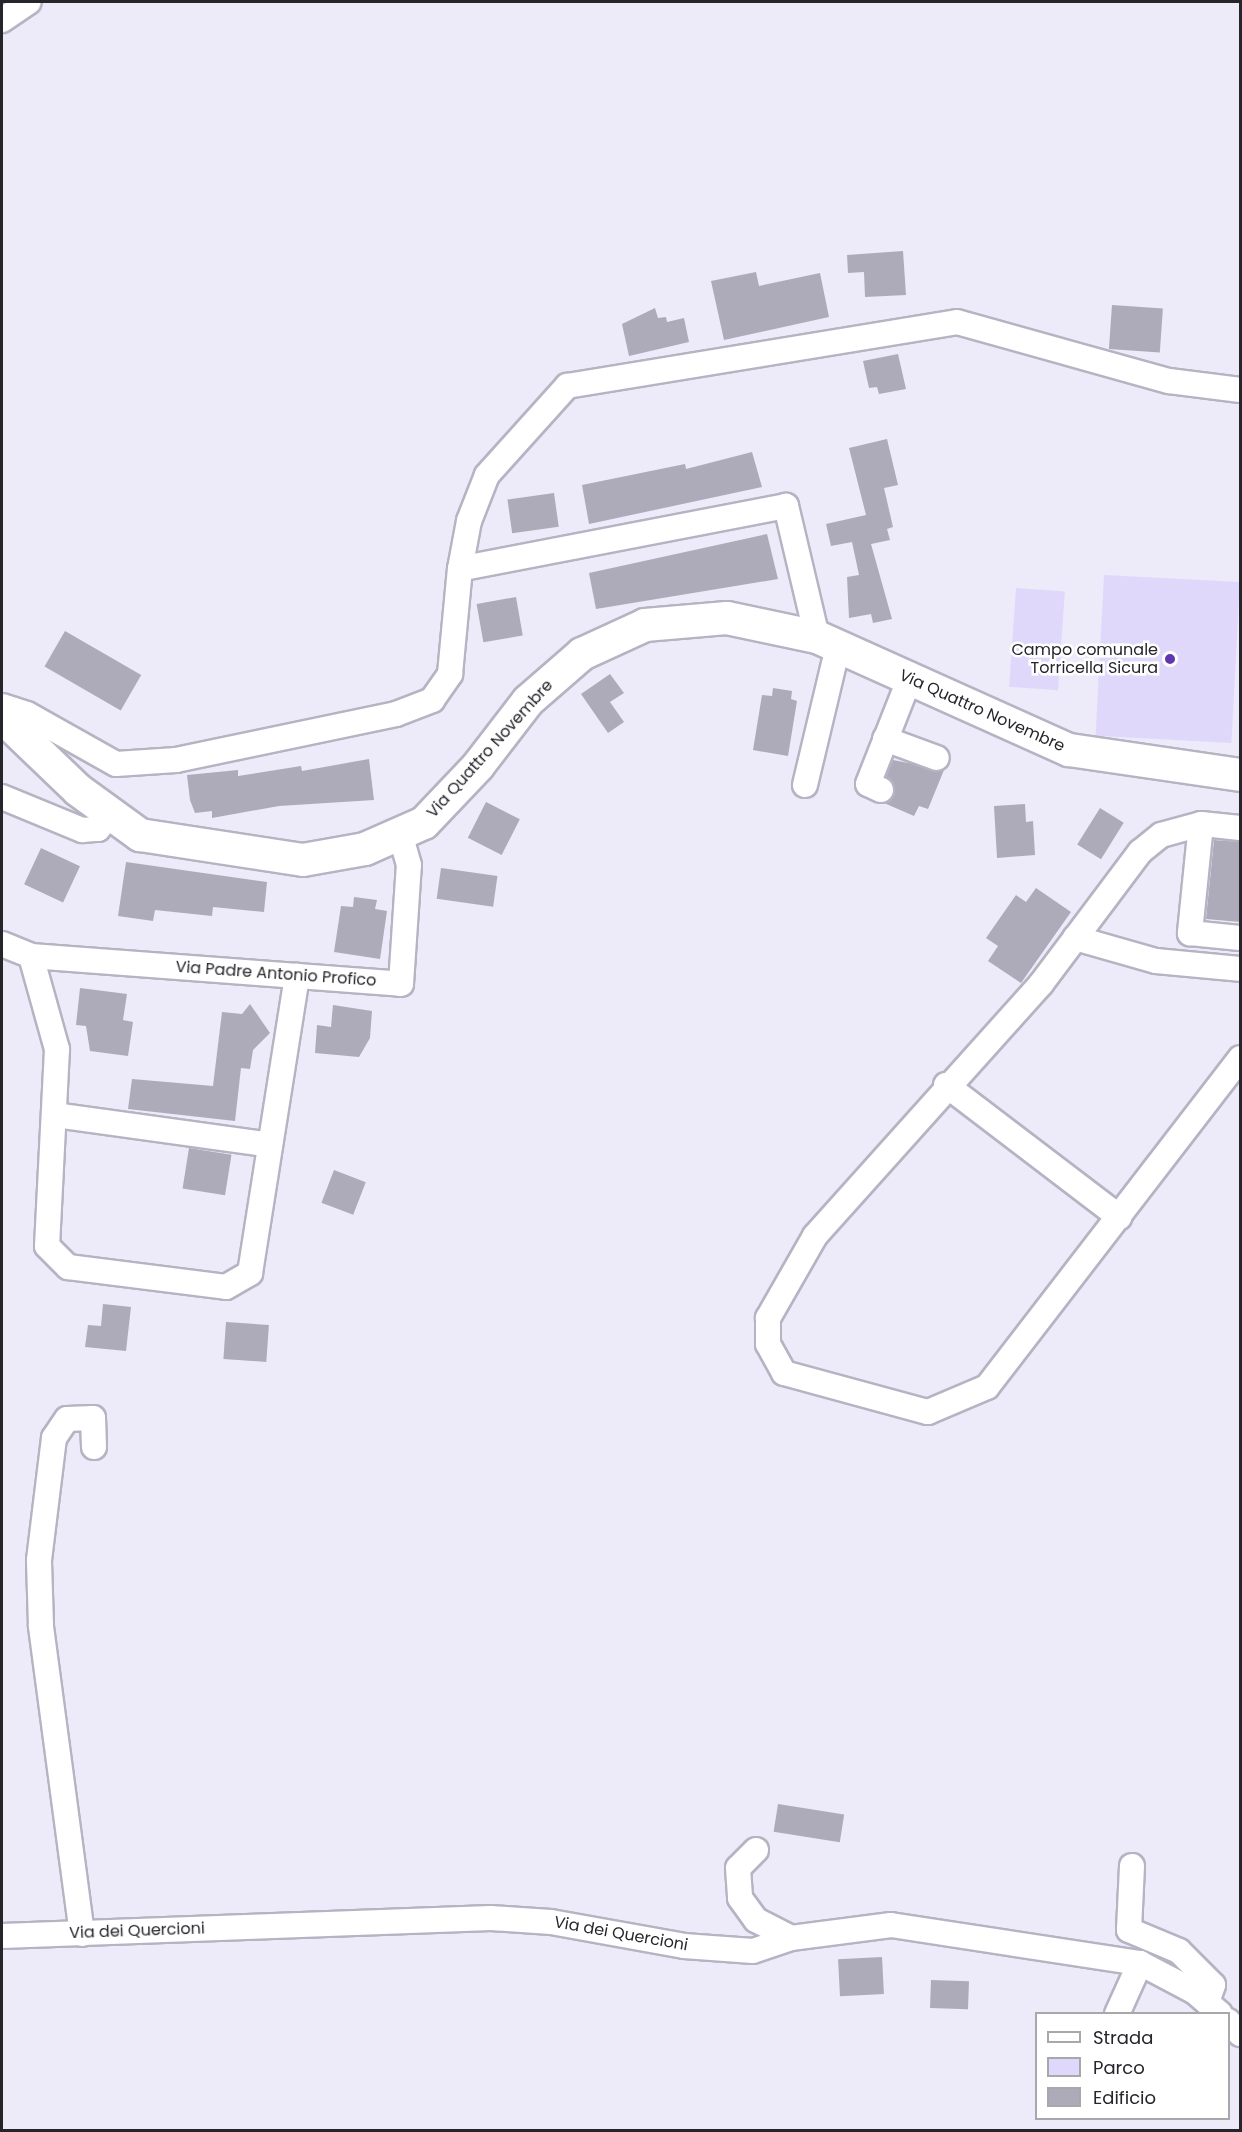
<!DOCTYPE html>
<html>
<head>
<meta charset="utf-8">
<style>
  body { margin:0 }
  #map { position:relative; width:1242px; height:2132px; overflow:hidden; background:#edeafa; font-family:Poppins,sans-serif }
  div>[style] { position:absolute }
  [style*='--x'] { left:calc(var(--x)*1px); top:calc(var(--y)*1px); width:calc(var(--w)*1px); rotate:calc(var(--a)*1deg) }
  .green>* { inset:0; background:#dfd8fb; transform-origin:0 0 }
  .building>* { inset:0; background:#adaaba; transform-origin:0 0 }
  .roads { filter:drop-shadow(2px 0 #b6b3c3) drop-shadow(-2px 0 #b6b3c3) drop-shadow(0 2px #b6b3c3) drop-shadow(0 -2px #b6b3c3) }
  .minor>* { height:24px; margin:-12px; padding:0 12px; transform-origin:12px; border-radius:12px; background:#fff }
  .major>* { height:32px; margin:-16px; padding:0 16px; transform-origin:16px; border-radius:16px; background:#fff }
  .dots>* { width:16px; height:16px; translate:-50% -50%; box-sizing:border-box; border:3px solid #fff; border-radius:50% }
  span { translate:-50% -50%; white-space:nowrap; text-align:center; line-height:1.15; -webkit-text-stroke:5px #fff; paint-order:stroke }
  .poi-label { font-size:16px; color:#26252b }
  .right { translate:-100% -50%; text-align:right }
  .street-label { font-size:16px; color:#26252b }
  .frame { position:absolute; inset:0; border:3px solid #26252b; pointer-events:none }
  .legend { position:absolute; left:1035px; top:2012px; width:195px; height:108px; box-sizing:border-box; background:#fff; border:2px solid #a8a8aa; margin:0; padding:8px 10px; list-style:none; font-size:18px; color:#26252b }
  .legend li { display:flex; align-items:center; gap:12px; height:30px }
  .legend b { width:30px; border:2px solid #a8a8aa }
</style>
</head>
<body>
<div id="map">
  <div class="green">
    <div style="left:1104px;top:575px;width:136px;height:161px;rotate:3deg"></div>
    <div style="left:1016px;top:588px;width:49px;height:99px;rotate:4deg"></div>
  </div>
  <div class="building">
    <div style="clip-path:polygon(903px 251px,906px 295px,865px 297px,864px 272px,848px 273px,847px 255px)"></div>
    <div style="clip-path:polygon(756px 272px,759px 286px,820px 273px,829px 317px,724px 340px,711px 281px)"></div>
    <div style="left:1112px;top:305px;width:51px;height:44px;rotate:4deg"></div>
    <div style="clip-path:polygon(655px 308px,658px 318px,666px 317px,667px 322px,684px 318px,689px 342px,629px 356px,622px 324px)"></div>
    <div style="clip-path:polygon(898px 354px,906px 389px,879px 394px,877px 387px,869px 388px,863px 361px)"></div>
    <div style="clip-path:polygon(887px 439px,898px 485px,884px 488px,893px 527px,887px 529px,890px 540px,871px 544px,892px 619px,873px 623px,871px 614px,849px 618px,847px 577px,859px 575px,852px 542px,831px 546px,826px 524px,866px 515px,849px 448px)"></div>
    <div style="clip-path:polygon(752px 452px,762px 487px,589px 524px,582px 485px,685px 464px,686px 469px)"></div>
    <div style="left:554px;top:493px;width:34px;height:47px;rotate:82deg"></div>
    <div style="clip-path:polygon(767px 534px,778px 579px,596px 609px,589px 573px)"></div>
    <div style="left:516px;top:597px;width:39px;height:40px;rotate:80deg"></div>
    <div style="left:65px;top:631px;width:88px;height:41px;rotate:30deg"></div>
    <div style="clip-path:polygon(610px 674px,624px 693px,610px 702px,624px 722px,608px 733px,581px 694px)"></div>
    <div style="clip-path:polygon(773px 688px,792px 691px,791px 699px,797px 701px,788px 756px,753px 750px,762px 695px,772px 696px)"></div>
    <div style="clip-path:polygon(369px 759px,374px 800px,279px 806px,212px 818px,212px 811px,195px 813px,190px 800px,187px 775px,238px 770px,238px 776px,301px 766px,302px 771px)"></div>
    <div style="clip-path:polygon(893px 760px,944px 770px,928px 809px,919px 806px,914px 816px,884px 803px,894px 795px,886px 777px)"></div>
    <div style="left:486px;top:802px;width:38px;height:40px;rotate:27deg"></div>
    <div style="clip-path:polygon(1025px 804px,1026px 822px,1033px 821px,1035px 855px,997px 858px,994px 806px)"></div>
    <div style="left:1100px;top:808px;width:28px;height:43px;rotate:32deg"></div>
    <div style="clip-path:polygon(1214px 840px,1240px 842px,1240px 922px,1206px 919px)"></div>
    <div style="left:41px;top:848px;width:43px;height:40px;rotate:25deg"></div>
    <div style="clip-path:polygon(126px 862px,267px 882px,264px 912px,213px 907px,212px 916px,155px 910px,153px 921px,118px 916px)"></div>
    <div style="left:441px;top:868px;width:57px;height:31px;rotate:8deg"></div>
    <div style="clip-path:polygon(1036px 888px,1071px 912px,1021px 983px,988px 961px,998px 946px,986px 938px,1016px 895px,1026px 902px)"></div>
    <div style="clip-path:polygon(354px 897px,377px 900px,375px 909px,387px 911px,380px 959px,334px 952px,341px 906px,353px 907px)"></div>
    <div style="clip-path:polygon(80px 988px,127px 994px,123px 1020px,133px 1022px,128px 1056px,90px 1051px,86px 1026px,76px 1025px)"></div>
    <div style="clip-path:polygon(250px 1004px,270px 1033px,253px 1050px,250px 1069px,241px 1068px,235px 1121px,128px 1109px,132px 1079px,213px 1086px,222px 1012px,242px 1014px)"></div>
    <div style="clip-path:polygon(333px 1005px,372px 1011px,370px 1038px,359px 1057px,315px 1053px,317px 1025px,331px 1027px)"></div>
    <div style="left:189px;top:1148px;width:43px;height:41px;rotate:9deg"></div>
    <div style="left:334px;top:1170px;width:34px;height:35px;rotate:21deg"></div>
    <div style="clip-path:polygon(103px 1304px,131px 1307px,126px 1351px,85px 1347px,88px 1325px,101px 1326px)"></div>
    <div style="left:226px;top:1322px;width:43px;height:37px;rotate:4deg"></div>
    <div style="left:778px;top:1804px;width:67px;height:28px;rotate:9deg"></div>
    <div style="left:882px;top:1957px;width:37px;height:44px;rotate:87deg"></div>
    <div style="left:931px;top:1980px;width:38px;height:28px;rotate:2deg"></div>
  </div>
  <div class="roads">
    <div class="minor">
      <div style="--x:2;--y:20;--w:32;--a:-34"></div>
      <div style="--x:817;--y:637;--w:135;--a:-103.3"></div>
      <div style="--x:786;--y:506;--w:332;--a:169.1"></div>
      <div style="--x:460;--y:569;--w:49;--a:-79.4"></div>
      <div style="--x:469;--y:521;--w:49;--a:-68.6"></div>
      <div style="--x:487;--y:475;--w:120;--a:-48"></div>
      <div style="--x:567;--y:386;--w:395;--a:-9.3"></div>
      <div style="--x:957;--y:322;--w:220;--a:15.6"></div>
      <div style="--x:1169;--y:381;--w:72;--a:7.2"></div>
      <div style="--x:2;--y:706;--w:26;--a:18"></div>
      <div style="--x:27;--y:714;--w:102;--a:29.3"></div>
      <div style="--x:116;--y:764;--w:60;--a:-3.8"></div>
      <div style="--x:176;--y:760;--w:225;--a:-11.8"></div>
      <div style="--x:396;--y:714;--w:39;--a:-21"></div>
      <div style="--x:432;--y:700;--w:32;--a:-55"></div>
      <div style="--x:450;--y:674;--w:105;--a:-84.6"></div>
      <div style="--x:885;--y:739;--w:55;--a:20.1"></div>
      <div style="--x:805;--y:785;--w:143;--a:-76.6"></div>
      <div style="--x:881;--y:790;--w:14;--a:-155"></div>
      <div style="--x:868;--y:784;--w:112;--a:-68.5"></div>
      <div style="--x:2;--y:797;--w:87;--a:22.4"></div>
      <div style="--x:82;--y:830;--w:16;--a:-4"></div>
      <div style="--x:98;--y:829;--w:18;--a:-52"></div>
      <div style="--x:1201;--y:824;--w:110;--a:95.8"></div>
      <div style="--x:1190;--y:933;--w:50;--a:5.7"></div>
      <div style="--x:1240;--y:828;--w:39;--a:-174"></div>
      <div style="--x:1201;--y:824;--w:41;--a:164.6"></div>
      <div style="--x:1161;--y:835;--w:27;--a:141"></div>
      <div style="--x:1140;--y:852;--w:165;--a:126.9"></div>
      <div style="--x:1041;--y:984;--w:338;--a:131.9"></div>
      <div style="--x:815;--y:1236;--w:95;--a:119.8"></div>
      <div style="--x:768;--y:1318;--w:26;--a:90"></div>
      <div style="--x:768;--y:1344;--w:33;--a:61"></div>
      <div style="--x:784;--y:1373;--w:149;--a:15.2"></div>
      <div style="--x:928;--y:1412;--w:64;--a:-23"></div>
      <div style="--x:987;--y:1387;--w:415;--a:-52.4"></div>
      <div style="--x:1075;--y:938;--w:84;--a:15.9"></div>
      <div style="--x:1156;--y:961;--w:84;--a:5.4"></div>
      <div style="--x:2;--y:944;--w:31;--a:22"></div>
      <div style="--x:31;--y:956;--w:371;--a:4.3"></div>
      <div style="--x:401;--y:984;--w:119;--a:-86.2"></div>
      <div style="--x:409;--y:865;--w:33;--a:-106"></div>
      <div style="--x:31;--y:956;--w:97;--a:74.4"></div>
      <div style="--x:57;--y:1049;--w:197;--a:92.9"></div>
      <div style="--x:47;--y:1246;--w:30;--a:45"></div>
      <div style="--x:68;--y:1267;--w:159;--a:7.2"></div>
      <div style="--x:226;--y:1287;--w:28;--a:-30"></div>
      <div style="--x:250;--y:1273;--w:301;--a:-81"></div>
      <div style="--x:946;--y:1085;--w:218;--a:37.3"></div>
      <div style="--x:55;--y:1115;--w:217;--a:7.9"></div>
      <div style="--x:756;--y:1850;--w:25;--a:135"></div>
      <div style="--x:738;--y:1868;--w:30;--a:86"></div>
      <div style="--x:740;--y:1898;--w:27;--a:54"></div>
      <div style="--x:756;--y:1920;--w:39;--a:27"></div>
      <div style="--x:1132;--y:1866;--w:64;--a:92.7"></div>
      <div style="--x:1129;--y:1930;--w:54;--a:22.8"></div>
      <div style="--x:1179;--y:1951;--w:48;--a:45"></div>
      <div style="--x:1213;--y:1985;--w:18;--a:109"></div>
      <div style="--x:82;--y:1934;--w:312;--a:-97.6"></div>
      <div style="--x:41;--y:1625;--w:65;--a:-91.8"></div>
      <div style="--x:39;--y:1560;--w:123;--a:-83"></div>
      <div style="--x:54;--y:1438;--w:23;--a:-56"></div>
      <div style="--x:67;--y:1419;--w:26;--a:-2"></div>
      <div style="--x:93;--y:1418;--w:29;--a:88"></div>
      <div style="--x:2;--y:1936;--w:489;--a:-2.1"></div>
      <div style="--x:491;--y:1918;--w:60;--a:3.8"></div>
      <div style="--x:551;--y:1922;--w:135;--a:10.2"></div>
      <div style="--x:684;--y:1946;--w:69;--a:4.1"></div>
      <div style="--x:753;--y:1951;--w:40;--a:-18.9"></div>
      <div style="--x:791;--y:1938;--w:101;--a:-7.4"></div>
      <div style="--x:891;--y:1925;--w:252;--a:8.7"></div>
      <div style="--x:1140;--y:1963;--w:62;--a:27.8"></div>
      <div style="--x:1195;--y:1992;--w:33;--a:41"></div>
      <div style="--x:1117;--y:2014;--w:56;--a:-65.7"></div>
      <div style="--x:1228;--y:2021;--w:18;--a:47"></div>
    </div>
    <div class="major">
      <div style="--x:2;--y:717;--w:105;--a:43.8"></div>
      <div style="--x:78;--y:790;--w:77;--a:36"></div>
      <div style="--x:140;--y:835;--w:165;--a:8.7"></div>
      <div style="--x:303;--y:860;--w:63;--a:-10.1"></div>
      <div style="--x:365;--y:849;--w:64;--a:-23.8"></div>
      <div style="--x:424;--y:823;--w:79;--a:-46.5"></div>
      <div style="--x:478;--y:766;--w:82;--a:-52.4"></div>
      <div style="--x:528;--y:701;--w:72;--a:-41"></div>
      <div style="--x:582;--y:654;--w:69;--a:-24.7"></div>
      <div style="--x:645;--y:625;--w:82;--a:-4.9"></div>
      <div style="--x:727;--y:618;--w:92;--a:11.9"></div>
      <div style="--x:817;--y:637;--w:276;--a:24.2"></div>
      <div style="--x:1069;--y:750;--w:173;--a:8.3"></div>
    </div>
  </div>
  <div class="dots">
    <div style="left:1170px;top:659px;background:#6236ae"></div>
  </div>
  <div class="poi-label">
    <span class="right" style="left:1158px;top:659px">Campo comunale<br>Torricella Sicura</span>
  </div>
  <div class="street-label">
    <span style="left:982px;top:711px;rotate:24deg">Via Quattro Novembre</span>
    <span style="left:490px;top:749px;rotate:-48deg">Via Quattro Novembre</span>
    <span style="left:276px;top:974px;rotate:4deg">Via Padre Antonio Profico</span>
    <span style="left:137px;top:1931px;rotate:-2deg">Via dei Quercioni</span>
    <span style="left:621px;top:1934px;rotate:10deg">Via dei Quercioni</span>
  </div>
  <div class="frame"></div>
  <ul class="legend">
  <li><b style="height:8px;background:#fff"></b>Strada</li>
  <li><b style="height:16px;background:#dfd8fb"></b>Parco</li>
  <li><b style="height:16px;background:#adaaba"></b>Edificio</li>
  </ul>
</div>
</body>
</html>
